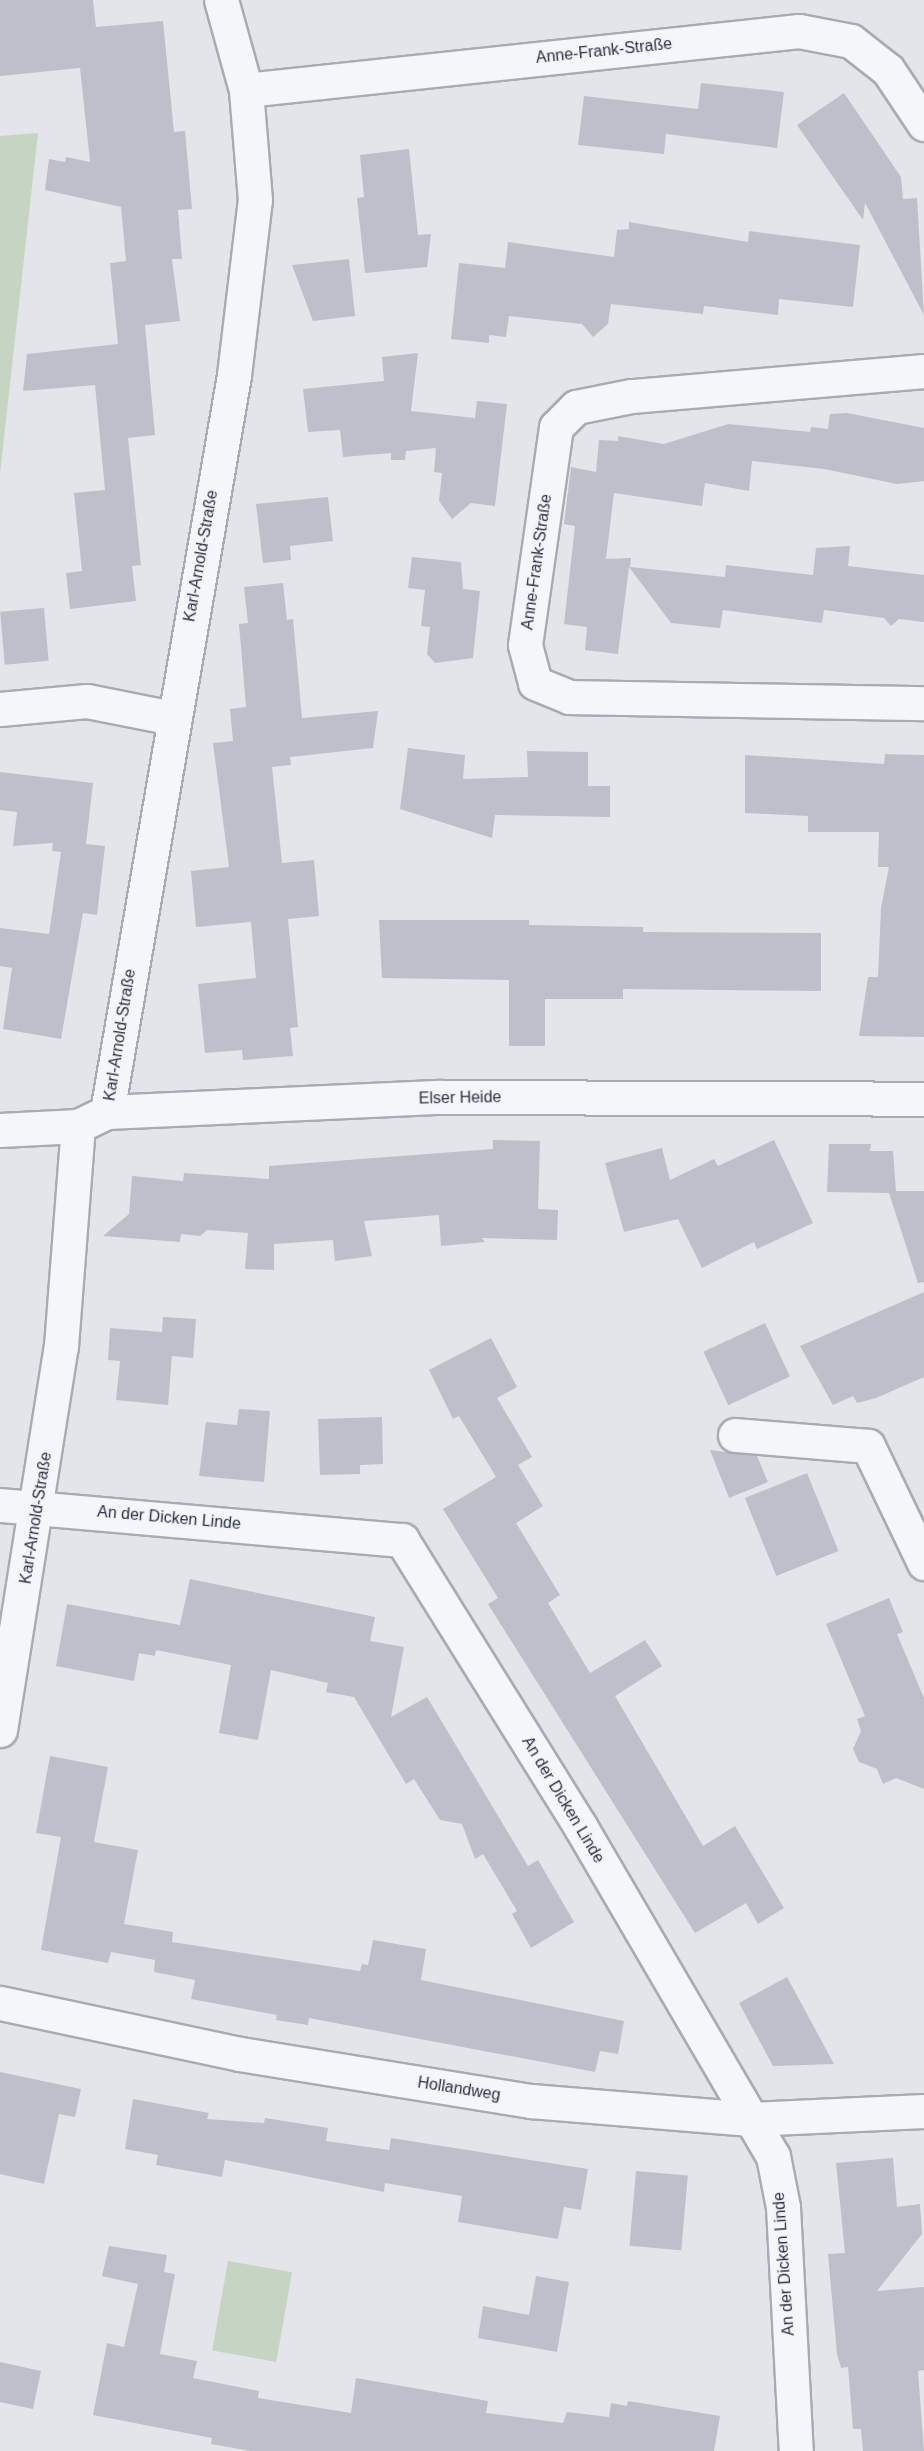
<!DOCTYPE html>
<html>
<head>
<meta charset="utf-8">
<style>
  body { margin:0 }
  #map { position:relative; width:924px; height:2451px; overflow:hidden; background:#e3e5ea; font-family:Arial,sans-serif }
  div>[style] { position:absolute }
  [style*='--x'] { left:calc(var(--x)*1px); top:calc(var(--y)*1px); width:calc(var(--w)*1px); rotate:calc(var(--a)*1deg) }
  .green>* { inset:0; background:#c6d4c4; transform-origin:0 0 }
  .building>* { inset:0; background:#bdc0ca; transform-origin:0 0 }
  .roads { filter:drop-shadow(2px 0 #a8abb4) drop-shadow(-2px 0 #a8abb4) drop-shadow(0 2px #a8abb4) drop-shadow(0 -2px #a8abb4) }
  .minor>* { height:33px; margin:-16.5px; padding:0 16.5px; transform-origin:16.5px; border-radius:16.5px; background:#f5f6f9 }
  span { translate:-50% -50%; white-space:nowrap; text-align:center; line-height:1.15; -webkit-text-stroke:4.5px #f2f4f8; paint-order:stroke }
  .street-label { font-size:16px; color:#2b3142 }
</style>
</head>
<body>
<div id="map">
  <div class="green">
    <div style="clip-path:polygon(38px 133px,0 474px,0 136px)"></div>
    <div style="left:228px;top:2261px;width:65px;height:91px;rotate:10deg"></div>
  </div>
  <div class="building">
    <div style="clip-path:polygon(0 0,93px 0,96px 27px,163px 21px,174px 132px,185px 131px,192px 209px,178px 210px,182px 259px,172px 259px,180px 321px,145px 325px,155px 435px,128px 438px,141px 565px,132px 566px,136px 601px,70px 609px,66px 573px,82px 571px,74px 493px,105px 490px,95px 385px,23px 391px,27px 354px,118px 344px,110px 263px,126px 261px,121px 207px,45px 190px,49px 159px,65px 162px,66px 157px,90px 162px,80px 68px,0 76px)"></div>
    <div style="clip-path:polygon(701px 83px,784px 92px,777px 148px,666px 134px,664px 154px,578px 145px,584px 96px,698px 109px)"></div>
    <div style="clip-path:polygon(844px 93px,901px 177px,903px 199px,917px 198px,924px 315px,865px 203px,863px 220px,797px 125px)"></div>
    <div style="clip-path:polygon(409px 149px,418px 235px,431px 234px,427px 267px,365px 273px,357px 198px,364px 197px,360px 155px)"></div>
    <div style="clip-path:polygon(629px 222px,748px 242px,749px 231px,860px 245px,853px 307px,779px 299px,778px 315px,704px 306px,703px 314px,611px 304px,608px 324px,593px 337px,582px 324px,509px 316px,506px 337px,489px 335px,489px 343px,451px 339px,459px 263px,505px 268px,508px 242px,614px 257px,617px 230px,629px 229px)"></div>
    <div style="clip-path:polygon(349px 259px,355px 316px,313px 321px,292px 265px)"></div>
    <div style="clip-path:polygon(418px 353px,411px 411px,475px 418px,477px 401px,507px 404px,495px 506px,471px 503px,452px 519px,439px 501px,442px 473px,434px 472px,436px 448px,406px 451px,405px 460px,391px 460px,391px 453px,343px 457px,340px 430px,308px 432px,303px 389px,384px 381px,382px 357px)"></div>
    <div style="clip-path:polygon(847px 413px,924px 428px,924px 481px,897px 484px,824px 469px,752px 461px,749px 491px,705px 483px,702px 506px,614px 493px,606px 559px,631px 558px,630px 567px,725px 577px,726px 565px,813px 575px,816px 548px,850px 546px,848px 566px,924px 575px,924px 622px,899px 619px,891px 626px,884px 618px,824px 610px,822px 623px,723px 610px,720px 628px,671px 623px,629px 567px,618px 654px,585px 650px,587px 627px,564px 624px,575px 526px,564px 524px,571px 467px,596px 472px,599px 440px,618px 441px,618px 436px,664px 444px,728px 424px,810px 432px,811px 427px,828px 429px,830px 414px)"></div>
    <div style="clip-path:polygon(328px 497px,333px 541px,290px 546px,291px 560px,263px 563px,256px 504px)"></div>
    <div style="clip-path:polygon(412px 557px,461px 562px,463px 589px,480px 591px,473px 658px,435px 663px,427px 654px,430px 627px,421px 626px,425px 590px,408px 588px)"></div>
    <div style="clip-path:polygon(283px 583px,287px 620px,293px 619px,302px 718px,378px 711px,373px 748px,290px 757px,291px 765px,272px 767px,282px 863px,314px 860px,319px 916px,288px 919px,298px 1027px,290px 1028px,293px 1056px,243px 1060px,242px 1050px,205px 1053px,198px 984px,256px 978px,251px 922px,196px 927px,191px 871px,229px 867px,213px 743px,233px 741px,230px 709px,246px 707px,239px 624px,248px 623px,244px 587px)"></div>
    <div style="left:44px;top:608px;width:53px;height:44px;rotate:85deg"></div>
    <div style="clip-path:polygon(408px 748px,465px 755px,463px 779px,528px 777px,527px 751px,588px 752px,588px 786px,610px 786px,610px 817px,495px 815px,492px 838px,400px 809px)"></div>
    <div style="clip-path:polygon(885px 754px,924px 755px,924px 1037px,859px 1036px,868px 977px,878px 977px,881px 908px,889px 867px,878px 867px,879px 832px,808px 832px,808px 816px,745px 813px,745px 755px,884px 764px)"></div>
    <div style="clip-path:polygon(0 772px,93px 783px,86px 844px,105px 846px,97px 915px,83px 913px,61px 1039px,3px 1029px,12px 968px,0 966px,0 928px,49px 934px,61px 852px,52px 851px,53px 843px,13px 846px,17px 812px,0 810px)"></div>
    <div style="clip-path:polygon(379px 920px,529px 920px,529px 925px,643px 927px,643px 932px,821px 933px,821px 991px,623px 989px,623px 999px,545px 999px,545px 1046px,509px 1046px,509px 980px,382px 978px)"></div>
    <div style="clip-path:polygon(493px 1140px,540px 1141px,538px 1209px,558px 1210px,557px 1240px,482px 1238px,485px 1242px,441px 1246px,439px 1215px,364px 1221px,372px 1256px,335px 1261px,333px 1240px,274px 1244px,274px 1270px,245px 1269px,248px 1233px,207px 1230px,200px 1236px,181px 1234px,180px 1242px,103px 1236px,129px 1214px,132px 1176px,183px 1181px,184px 1173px,269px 1179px,269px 1166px,493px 1149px)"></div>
    <div style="clip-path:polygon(774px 1140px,813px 1223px,757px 1249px,754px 1242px,702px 1268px,678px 1219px,624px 1232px,605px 1163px,662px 1148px,670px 1180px,714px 1159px,718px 1166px)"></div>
    <div style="clip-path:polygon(829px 1144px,871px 1144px,870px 1151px,893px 1151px,896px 1191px,924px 1191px,924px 1282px,918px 1283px,889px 1193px,827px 1192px)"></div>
    <div style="clip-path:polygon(924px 1292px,924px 1377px,876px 1398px,857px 1403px,853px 1396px,833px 1405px,800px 1346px)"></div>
    <div style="clip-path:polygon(163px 1317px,196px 1319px,193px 1358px,172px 1356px,168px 1405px,116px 1400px,120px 1361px,108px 1360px,110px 1328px,162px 1332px)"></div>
    <div style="left:765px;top:1323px;width:59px;height:68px;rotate:65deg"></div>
    <div style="clip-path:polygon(491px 1338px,517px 1387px,497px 1398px,532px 1457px,518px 1465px,543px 1506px,516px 1523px,560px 1595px,548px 1603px,590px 1673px,645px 1640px,662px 1666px,615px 1696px,703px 1846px,735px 1826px,784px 1908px,758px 1924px,746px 1903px,695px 1933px,488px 1604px,498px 1598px,443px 1509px,496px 1477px,459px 1416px,453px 1419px,429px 1370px)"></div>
    <div style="clip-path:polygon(239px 1409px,270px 1411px,264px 1482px,199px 1476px,206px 1422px,237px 1425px)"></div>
    <div style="clip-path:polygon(382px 1417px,383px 1464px,360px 1465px,360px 1474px,320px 1475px,318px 1419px)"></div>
    <div style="clip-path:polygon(710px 1450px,757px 1456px,768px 1482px,729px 1498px)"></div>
    <div style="left:807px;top:1473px;width:84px;height:67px;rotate:68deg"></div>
    <div style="clip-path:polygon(190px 1579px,375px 1617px,370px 1641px,404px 1647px,391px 1717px,427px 1697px,528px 1866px,538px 1860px,574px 1922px,531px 1948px,512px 1914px,517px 1911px,483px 1854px,475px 1859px,462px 1824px,440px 1820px,414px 1779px,406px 1784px,354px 1697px,326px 1692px,328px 1683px,271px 1670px,258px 1740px,219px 1733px,231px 1665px,156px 1650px,155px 1656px,139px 1653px,134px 1681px,56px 1666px,67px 1604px,180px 1625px)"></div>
    <div style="clip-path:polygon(889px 1598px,903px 1632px,897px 1634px,924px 1698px,924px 1789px,896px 1778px,883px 1784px,877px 1769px,859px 1762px,853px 1749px,861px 1731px,857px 1719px,865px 1716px,826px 1624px)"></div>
    <div style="clip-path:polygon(50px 1756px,108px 1767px,94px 1842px,138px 1850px,124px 1924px,173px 1932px,172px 1942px,360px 1971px,362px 1964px,368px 1965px,373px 1940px,426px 1949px,421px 1980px,624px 2021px,618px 2054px,600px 2051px,595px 2072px,309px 2018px,308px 2025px,276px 2020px,277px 2015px,191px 1999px,195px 1980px,154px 1972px,155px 1960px,111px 1952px,108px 1963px,41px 1950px,61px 1837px,36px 1833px)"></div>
    <div style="clip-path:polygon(787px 1977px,834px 2064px,773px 2066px,739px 2003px)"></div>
    <div style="clip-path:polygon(0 2072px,81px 2089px,75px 2117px,59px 2114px,44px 2184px,0 2174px)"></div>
    <div style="clip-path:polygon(133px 2099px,209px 2113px,207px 2119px,264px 2123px,265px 2118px,328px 2128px,326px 2141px,389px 2150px,391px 2138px,588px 2169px,581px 2210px,564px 2207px,558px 2239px,458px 2222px,462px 2196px,385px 2183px,384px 2192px,225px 2160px,222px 2177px,156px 2165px,158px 2155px,125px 2149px)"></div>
    <div style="clip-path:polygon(893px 2158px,897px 2207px,920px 2204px,922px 2234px,877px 2291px,924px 2287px,924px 2370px,918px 2371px,924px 2451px,863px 2451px,861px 2429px,853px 2429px,848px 2367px,841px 2368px,837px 2354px,828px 2254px,845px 2253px,836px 2163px)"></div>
    <div style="left:636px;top:2171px;width:52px;height:75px;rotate:5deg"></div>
    <div style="clip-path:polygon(109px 2246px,167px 2255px,164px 2272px,175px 2274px,160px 2354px,197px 2361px,193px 2378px,259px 2391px,258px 2398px,351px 2413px,356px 2378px,488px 2401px,486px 2413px,563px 2423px,567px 2412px,609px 2417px,611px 2403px,627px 2406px,628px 2401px,720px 2416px,714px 2451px,251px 2451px,211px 2444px,212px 2438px,93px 2415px,107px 2343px,124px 2347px,138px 2284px,102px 2276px)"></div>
    <div style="clip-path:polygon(536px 2276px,569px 2282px,557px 2352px,478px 2338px,483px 2306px,529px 2315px)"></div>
    <div style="clip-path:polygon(0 2362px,41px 2371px,33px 2409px,0 2402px)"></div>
  </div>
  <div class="roads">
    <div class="minor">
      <div style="--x:246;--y:90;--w:556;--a:-6.09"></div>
      <div style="--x:799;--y:31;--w:53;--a:10.9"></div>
      <div style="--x:851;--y:41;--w:47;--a:38.1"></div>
      <div style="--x:888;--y:70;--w:65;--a:56.3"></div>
      <div style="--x:924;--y:371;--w:294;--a:175.1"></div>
      <div style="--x:631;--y:396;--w:56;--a:168.7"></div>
      <div style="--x:576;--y:407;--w:28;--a:135"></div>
      <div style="--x:556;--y:427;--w:220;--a:98.1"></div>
      <div style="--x:525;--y:645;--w:39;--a:75"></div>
      <div style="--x:535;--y:683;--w:37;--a:22"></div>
      <div style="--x:569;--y:697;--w:355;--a:1"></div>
      <div style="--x:0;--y:709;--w:87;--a:-5.3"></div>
      <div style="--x:87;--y:701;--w:88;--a:11.2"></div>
      <div style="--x:107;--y:1112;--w:748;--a:-80.22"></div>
      <div style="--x:234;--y:375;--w:176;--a:-83.2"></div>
      <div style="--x:255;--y:200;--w:110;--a:-94.7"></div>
      <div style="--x:246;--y:90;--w:93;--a:-105.5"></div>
      <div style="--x:0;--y:1130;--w:78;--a:-2.9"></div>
      <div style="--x:78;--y:1126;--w:32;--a:-26"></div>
      <div style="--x:107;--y:1112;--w:334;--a:-2.6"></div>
      <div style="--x:441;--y:1097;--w:483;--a:0.2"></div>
      <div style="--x:735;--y:1435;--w:133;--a:4.7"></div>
      <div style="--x:868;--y:1446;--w:130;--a:64.4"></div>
      <div style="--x:0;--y:1505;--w:404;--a:5"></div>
      <div style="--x:402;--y:1540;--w:337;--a:58.1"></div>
      <div style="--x:580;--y:1826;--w:382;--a:59.7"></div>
      <div style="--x:773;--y:2156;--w:52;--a:78.9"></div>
      <div style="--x:783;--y:2207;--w:244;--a:87"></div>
      <div style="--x:0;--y:1730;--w:389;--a:-81"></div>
      <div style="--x:61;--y:1346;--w:221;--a:-85.6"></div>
      <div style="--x:0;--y:2003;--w:245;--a:12"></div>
      <div style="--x:240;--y:2054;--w:295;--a:9.2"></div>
      <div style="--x:531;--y:2101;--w:220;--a:4.7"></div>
      <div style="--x:750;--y:2119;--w:174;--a:-2.6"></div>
    </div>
  </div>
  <div class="street-label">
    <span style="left:604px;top:51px;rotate:-6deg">Anne-Frank-Straße</span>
    <span style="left:201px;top:556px;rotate:-80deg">Karl-Arnold-Straße</span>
    <span style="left:537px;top:562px;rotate:-82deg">Anne-Frank-Straße</span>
    <span style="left:120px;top:1035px;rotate:-81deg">Karl-Arnold-Straße</span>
    <span style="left:460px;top:1098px;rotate:-1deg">Elser Heide</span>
    <span style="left:36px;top:1518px;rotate:-81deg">Karl-Arnold-Straße</span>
    <span style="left:169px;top:1518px;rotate:5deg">An der Dicken Linde</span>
    <span style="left:563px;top:1800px;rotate:59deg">An der Dicken Linde</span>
    <span style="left:459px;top:2089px;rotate:9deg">Hollandweg</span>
    <span style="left:784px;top:2264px;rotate:-94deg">An der Dicken Linde</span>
  </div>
</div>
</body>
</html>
